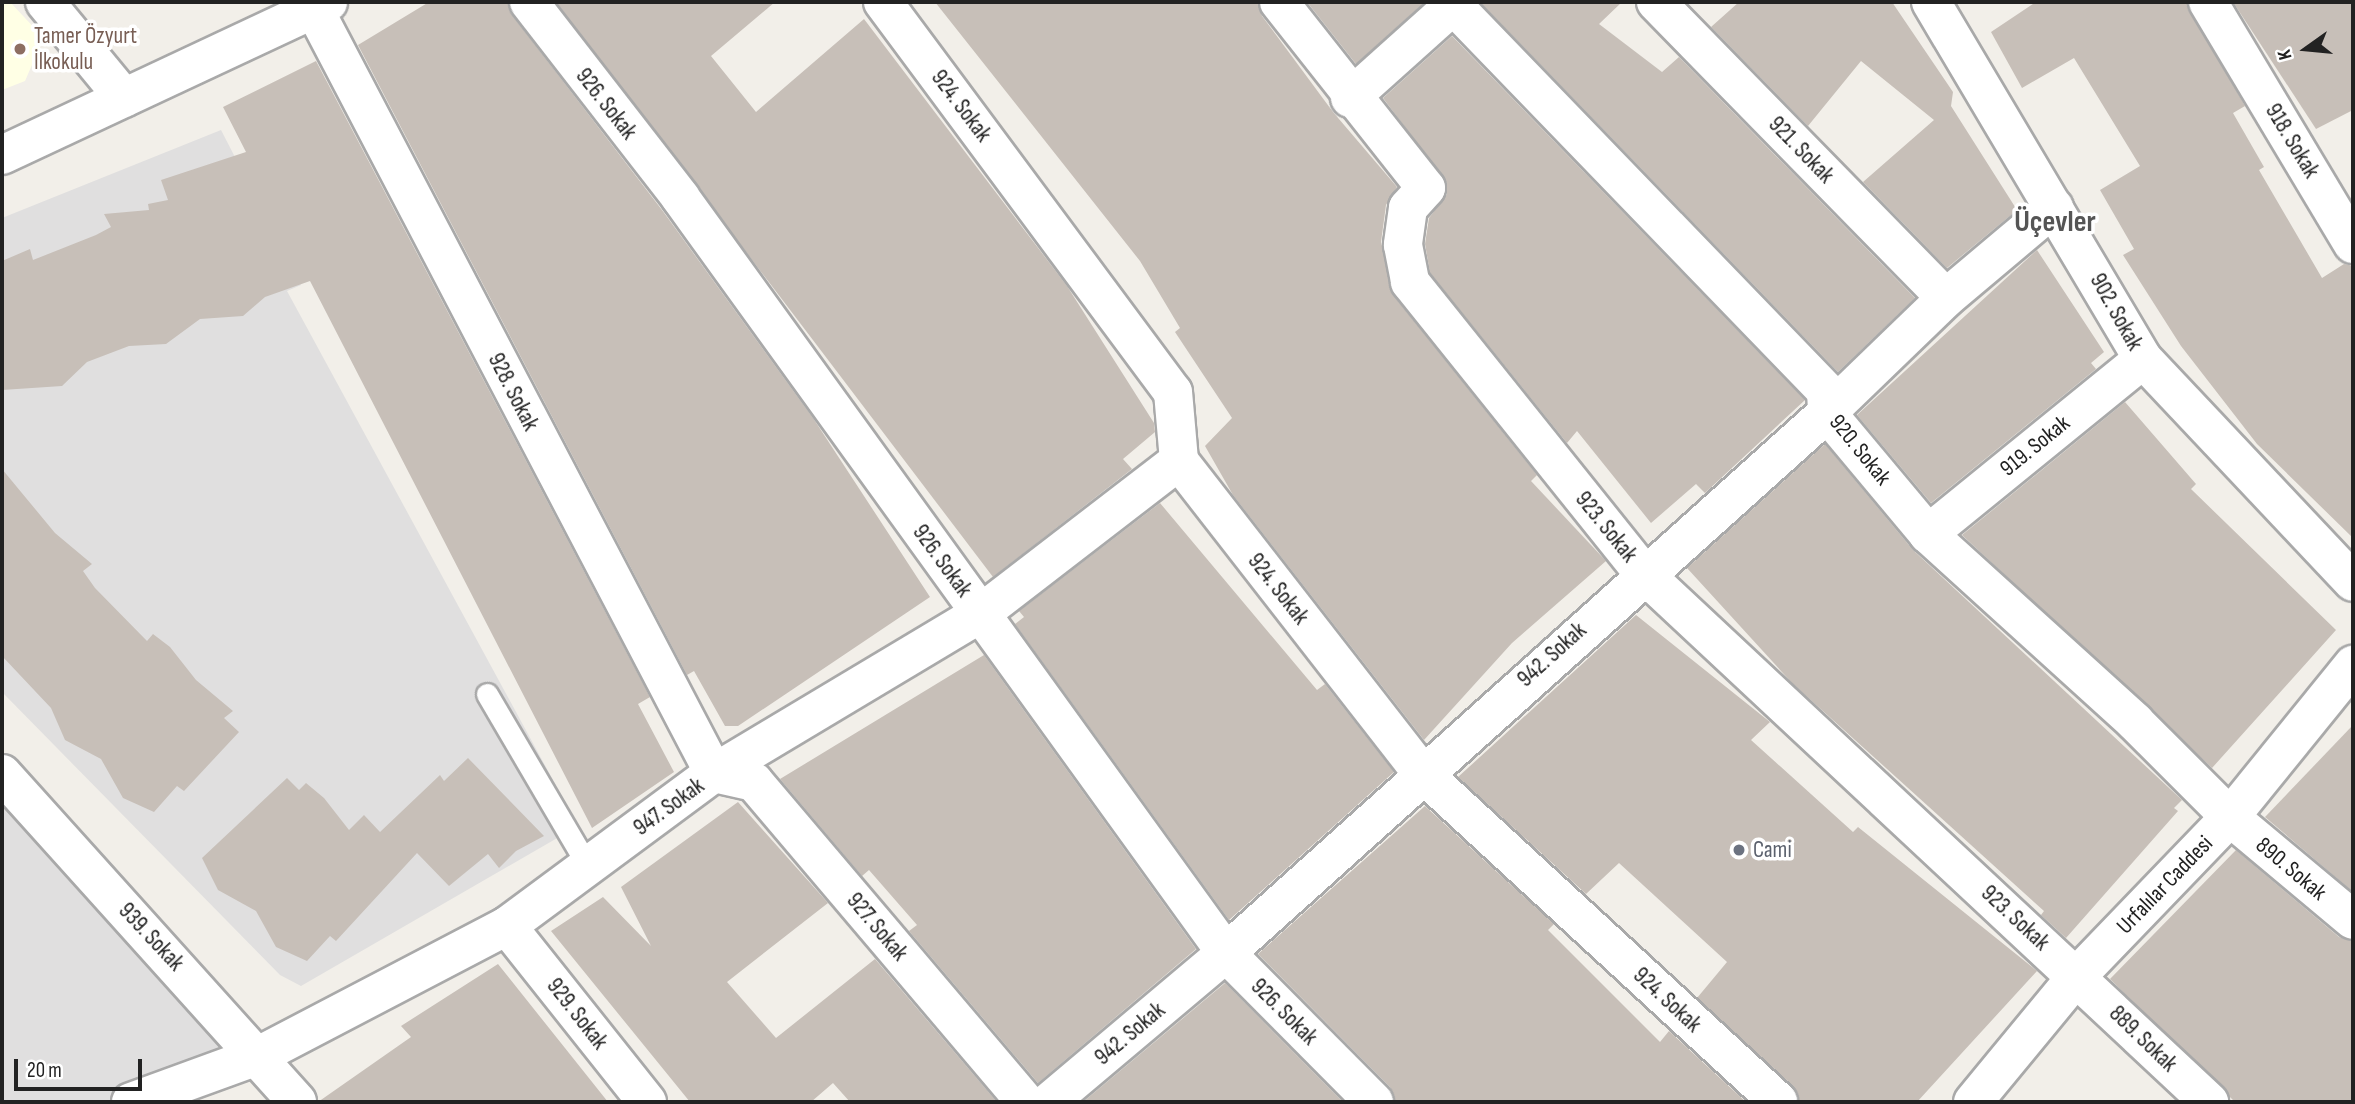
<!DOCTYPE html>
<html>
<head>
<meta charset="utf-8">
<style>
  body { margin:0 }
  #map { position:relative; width:2355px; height:1104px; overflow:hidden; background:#f2efe9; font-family:"Sofia Sans Condensed",sans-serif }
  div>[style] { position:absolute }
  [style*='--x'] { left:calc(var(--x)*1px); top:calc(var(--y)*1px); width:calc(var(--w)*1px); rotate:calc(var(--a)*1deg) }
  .residential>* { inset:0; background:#e0dfdf }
  .education>* { inset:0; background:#ffffe5 }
  .building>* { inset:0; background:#c7bfb8 }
  .roads { filter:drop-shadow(2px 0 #a9a9a9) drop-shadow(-2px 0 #a9a9a9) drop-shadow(0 2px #a9a9a9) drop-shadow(0 -2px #a9a9a9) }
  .service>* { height:21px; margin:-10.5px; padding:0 10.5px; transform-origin:10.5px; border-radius:10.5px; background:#fff }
  .minor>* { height:38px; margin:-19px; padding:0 19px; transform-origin:19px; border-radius:19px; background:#fff }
  .tertiary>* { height:38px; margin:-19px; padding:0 19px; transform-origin:19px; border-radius:19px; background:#fff }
  .dots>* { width:19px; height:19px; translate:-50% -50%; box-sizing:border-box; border:4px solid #fff; border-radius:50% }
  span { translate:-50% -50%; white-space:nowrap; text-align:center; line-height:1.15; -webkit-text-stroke:7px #fff; paint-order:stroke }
  .education-label { font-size:23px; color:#785e54 }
  .left { translate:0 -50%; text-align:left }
  .street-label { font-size:23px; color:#222 }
  .worship-label { font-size:23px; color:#5b616d }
  .district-label { font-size:30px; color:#555; font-weight:700 }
  .frame { position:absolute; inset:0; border:4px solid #222; pointer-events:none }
  .north { position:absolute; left:2271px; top:14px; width:70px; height:70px; -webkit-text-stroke:5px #fff; paint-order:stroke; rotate:255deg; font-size:19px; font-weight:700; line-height:28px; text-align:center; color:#222 }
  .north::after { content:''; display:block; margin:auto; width:24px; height:32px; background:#222; clip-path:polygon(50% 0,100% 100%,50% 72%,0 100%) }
  .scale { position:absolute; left:14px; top:1059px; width:128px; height:32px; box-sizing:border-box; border:4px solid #222; border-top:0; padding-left:9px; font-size:21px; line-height:24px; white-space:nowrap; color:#222; -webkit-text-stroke:5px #fff; paint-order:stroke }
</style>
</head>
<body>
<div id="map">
  <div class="residential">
    <div style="clip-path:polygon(221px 130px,301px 285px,287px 291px,578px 826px,301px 986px,280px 975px,2px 692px,2px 218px)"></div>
    <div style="clip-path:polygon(2px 774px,260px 1055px,131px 1102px,2px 1102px)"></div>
  </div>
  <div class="education">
    <div style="clip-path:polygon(2px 2px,10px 2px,40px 34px,41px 44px,25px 81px,2px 90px)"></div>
  </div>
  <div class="building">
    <div style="clip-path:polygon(429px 2px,508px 2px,512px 15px,662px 210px,813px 418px,930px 597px,738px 726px,725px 726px,694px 671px,687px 675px,358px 45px)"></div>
    <div style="clip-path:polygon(556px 2px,775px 2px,711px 56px,756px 112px,864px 19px,1067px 286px,1154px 423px,1155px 432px,1123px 459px,1132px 469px,993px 577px)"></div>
    <div style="clip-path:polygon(935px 2px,1258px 2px,1262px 16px,1333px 112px,1397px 187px,1386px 205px,1381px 242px,1393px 295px,1537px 475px,1531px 481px,1606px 561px,1512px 643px,1424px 740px,1233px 495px,1205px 446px,1232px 418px,1175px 332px,1180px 328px,1140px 261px)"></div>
    <div style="clip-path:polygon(1307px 2px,1425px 2px,1356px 64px)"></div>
    <div style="clip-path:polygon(1480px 2px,1622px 2px,1599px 24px,1662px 72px,1679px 57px,1915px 298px,1838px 372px)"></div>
    <div style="clip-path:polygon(1739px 2px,1892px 2px,1953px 92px,1951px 106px,2017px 210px,1947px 268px,1863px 182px,1934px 120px,1861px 61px,1808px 126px,1711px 27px)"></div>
    <div style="clip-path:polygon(2036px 2px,2186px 2px,2245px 106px,2233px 113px,2264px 167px,2259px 170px,2322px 278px,2344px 264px,2353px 266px,2353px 538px,2257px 444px,2181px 346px,2123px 255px,2134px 249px,2100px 190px,2140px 166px,2074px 58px,2022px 88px,1991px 32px)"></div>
    <div style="clip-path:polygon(2233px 2px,2353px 2px,2353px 110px,2316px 129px)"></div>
    <div style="clip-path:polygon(1452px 36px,1805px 400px,1705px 493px,1696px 484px,1651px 523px,1577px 431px,1567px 443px,1430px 273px,1425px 244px,1429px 218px,1447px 194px,1447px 183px,1383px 98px)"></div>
    <div style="clip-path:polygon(316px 61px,650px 697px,638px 704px,674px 772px,592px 828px,310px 281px,265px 297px,243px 316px,200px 319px,166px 344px,129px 346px,87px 362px,62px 386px,2px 390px,2px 261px,30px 249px,33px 260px,96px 235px,111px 227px,104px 214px,149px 210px,148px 204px,168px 200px,161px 180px,246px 152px,223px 107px)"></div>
    <div style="clip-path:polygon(2037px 250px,2104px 352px,2091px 363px,2096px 369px,1931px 503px,1857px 415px)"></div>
    <div style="clip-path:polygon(2125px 402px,2196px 484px,2191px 489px,2336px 630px,2212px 768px,1962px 535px)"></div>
    <div style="clip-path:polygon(1825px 444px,1913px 550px,2182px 800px,2174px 808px,2178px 811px,2066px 938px,2041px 915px,2044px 911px,1792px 683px,1687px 568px)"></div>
    <div style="clip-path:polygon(2px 469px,55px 533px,92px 564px,83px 571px,95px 588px,147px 641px,153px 634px,170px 647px,196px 680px,233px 711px,224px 718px,239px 732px,184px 791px,177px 786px,154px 812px,123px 798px,101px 759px,65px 740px,51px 708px,2px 656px)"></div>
    <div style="clip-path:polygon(1160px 503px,1317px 690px,1325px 684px,1394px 772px,1229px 920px,1015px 624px,1024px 617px,1019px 611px)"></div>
    <div style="clip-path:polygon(1636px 615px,1770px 722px,1751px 740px,1853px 832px,1858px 827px,2037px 971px,1917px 1102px,1799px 1102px,1793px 1086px,1697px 998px,1727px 962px,1619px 863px,1586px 894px,1458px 777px)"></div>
    <div style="clip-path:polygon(984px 655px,1196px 949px,1038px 1083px,909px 931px,917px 925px,869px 870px,862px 876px,780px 779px)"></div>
    <div style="clip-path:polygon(2353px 725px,2353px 892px,2265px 817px)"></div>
    <div style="clip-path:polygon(468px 758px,544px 836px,516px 851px,499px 868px,488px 854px,449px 886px,417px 853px,336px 941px,330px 936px,307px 961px,276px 947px,256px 911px,218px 890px,202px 858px,287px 778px,299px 790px,306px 783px,324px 798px,349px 830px,364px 815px,380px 832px,440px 775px,444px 781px)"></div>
    <div style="clip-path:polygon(738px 802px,828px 903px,727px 982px,776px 1038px,875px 959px,997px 1102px,850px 1102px,833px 1083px,811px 1102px,690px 1102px,551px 931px,603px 897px,651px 946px,621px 887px)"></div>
    <div style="clip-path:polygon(1425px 806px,1554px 924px,1548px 930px,1660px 1042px,1669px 1031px,1746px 1102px,1395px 1102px,1390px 1087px,1258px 954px)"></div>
    <div style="clip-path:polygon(2236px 850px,2339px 937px,2353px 941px,2353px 1102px,2235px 1102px,2110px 979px)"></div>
    <div style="clip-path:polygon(498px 964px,608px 1102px,318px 1102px,411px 1037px,401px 1026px)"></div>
    <div style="clip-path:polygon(1225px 983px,1343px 1102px,1083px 1102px)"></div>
  </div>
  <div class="roads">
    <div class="service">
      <div style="--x:487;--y:694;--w:199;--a:59.6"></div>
    </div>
    <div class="minor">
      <div style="--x:45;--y:2;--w:124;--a:50.5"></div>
      <div style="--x:529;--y:2;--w:247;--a:52.2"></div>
      <div style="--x:680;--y:197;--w:933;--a:54.16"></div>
      <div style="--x:1226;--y:953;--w:210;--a:45.2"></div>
      <div style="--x:883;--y:2;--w:486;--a:53.4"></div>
      <div style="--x:1173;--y:392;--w:69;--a:85"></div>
      <div style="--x:1179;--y:461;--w:394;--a:52.1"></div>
      <div style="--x:1421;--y:772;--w:486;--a:42.7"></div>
      <div style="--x:1279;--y:2;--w:237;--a:51.7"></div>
      <div style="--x:1426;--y:188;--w:27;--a:132"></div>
      <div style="--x:1408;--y:208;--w:37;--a:98"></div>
      <div style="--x:1403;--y:245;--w:38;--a:79"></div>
      <div style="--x:1410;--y:282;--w:373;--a:51.3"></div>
      <div style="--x:1643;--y:573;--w:775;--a:43.06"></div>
      <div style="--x:1656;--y:2;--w:414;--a:45.6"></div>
      <div style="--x:1931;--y:2;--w:415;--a:59.3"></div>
      <div style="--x:2143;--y:359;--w:306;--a:46.7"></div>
      <div style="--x:2208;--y:2;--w:282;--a:59.1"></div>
      <div style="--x:1453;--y:5;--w:537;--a:45.98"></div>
      <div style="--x:1826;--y:391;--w:22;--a:87"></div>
      <div style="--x:1827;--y:413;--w:158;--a:50.1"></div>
      <div style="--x:1928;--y:534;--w:280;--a:42.2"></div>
      <div style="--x:2135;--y:722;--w:134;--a:45"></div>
      <div style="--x:2230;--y:817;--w:160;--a:39.9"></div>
      <div style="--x:314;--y:9;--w:862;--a:62.37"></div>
      <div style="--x:714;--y:773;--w:41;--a:12.7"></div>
      <div style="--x:754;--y:782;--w:419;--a:49.7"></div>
      <div style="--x:1350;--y:98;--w:144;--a:-41.9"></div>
      <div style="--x:1928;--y:534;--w:277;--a:-39.1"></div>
      <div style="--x:2;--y:774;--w:441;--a:48"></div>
      <div style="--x:507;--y:926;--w:225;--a:51.5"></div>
      <div style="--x:131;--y:1102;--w:137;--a:-20"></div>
      <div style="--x:260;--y:1055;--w:279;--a:-27.6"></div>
      <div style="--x:507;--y:926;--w:257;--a:-36.5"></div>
      <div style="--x:714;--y:773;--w:310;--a:-30.9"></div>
      <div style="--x:980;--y:614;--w:251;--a:-37.6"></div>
      <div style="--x:1049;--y:1102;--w:231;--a:-40.1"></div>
      <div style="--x:1226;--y:953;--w:808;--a:-41.94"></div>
      <div style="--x:1827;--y:413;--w:165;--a:-44"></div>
      <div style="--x:1946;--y:298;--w:141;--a:-40.1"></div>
    </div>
    <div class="tertiary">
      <div style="--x:2;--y:155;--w:360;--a:-25.1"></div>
      <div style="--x:1973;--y:1102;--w:163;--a:-50.5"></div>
      <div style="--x:2077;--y:976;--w:221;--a:-46.1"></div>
      <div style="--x:2230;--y:817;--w:196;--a:-51"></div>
    </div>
  </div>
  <div class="dots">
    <div style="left:20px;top:49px;background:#8d6e63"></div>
    <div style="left:1739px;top:850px;background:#6b7280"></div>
  </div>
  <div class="education-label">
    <span class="left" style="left:34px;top:49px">Tamer Özyurt<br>İlkokulu</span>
  </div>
  <div class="street-label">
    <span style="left:606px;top:104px;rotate:52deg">926. Sokak</span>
    <span style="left:961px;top:106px;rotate:53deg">924. Sokak</span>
    <span style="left:2292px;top:141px;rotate:59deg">918. Sokak</span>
    <span style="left:1801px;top:150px;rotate:46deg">921. Sokak</span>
    <span style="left:2116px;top:312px;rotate:61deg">902. Sokak</span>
    <span style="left:513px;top:392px;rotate:63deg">928. Sokak</span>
    <span style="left:2035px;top:446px;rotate:-39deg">919. Sokak</span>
    <span style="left:1860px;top:450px;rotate:51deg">920. Sokak</span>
    <span style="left:1606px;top:527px;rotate:51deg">923. Sokak</span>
    <span style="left:942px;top:561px;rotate:54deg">926. Sokak</span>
    <span style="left:1278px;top:589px;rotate:52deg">924. Sokak</span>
    <span style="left:1552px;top:655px;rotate:-42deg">942. Sokak</span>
    <span style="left:669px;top:807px;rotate:-36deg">947. Sokak</span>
    <span style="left:2291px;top:869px;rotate:40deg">890. Sokak</span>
    <span style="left:2165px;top:885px;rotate:-46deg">Urfalılar Caddesi</span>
    <span style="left:2015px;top:918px;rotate:43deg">923. Sokak</span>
    <span style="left:877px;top:927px;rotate:50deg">927. Sokak</span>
    <span style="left:151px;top:937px;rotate:47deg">939. Sokak</span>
    <span style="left:1667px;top:1000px;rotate:43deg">924. Sokak</span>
    <span style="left:1284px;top:1012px;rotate:45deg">926. Sokak</span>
    <span style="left:577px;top:1014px;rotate:52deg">929. Sokak</span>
    <span style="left:1130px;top:1034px;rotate:-40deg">942. Sokak</span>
    <span style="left:2143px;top:1039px;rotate:44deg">889. Sokak</span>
  </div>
  <div class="worship-label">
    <span class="left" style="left:1753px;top:850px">Cami</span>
  </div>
  <div class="district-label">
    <span style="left:2055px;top:222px">Üçevler</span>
  </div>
  <div class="frame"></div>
  <div class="north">K</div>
  <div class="scale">20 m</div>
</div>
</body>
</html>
